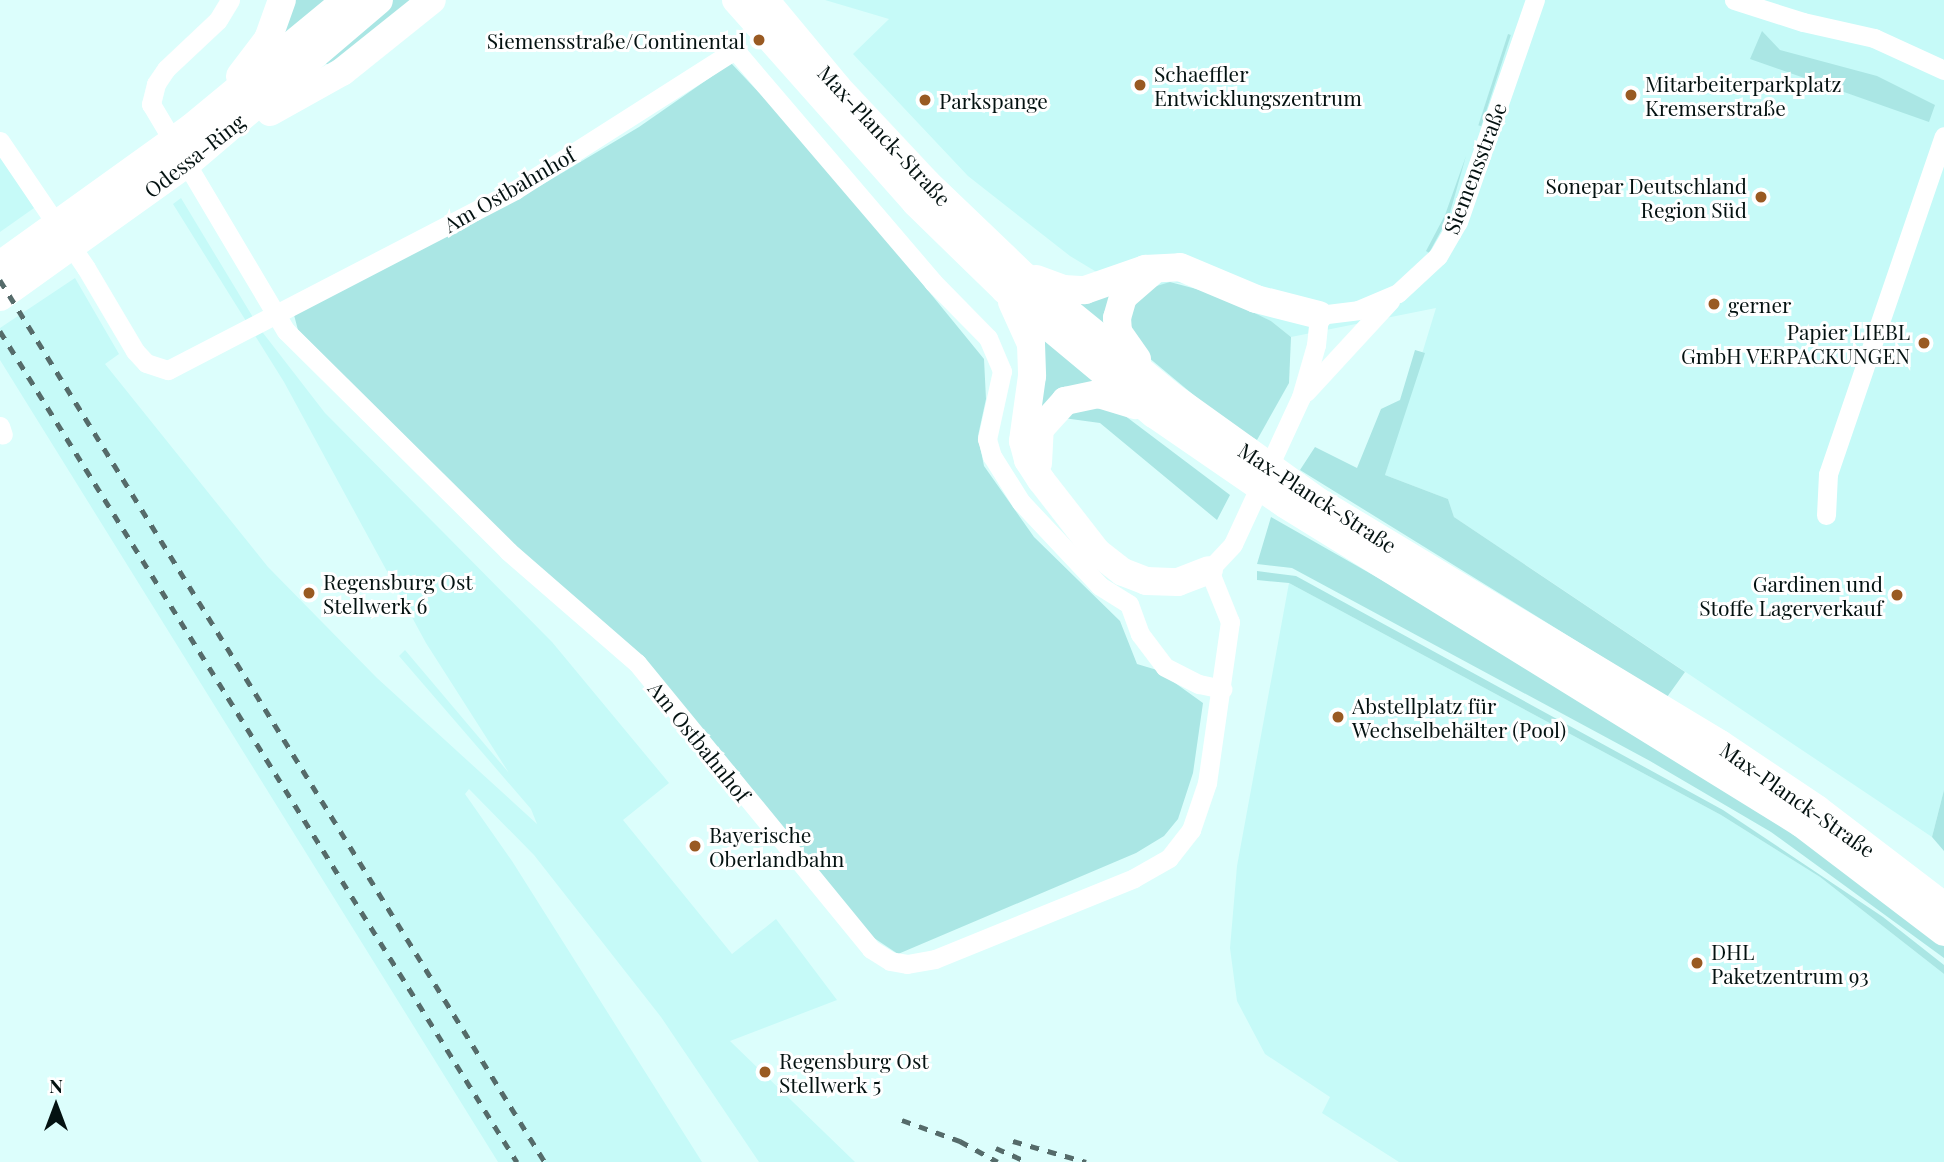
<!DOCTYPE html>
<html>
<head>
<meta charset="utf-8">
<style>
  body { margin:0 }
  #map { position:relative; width:1944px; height:1162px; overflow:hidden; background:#dcfefc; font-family:"Playfair Display",serif }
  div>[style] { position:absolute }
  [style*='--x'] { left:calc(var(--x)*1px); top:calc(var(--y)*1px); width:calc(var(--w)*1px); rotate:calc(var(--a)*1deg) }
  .built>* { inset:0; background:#c6faf8; transform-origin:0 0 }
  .green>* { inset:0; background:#aae6e4; transform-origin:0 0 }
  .minor>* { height:19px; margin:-9.5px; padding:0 9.5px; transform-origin:9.5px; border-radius:9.5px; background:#fff }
  .highway>* { height:28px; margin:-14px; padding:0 14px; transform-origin:14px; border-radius:14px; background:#fff }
  .rail>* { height:4.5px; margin-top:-2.25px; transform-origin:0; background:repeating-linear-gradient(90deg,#556b6a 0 9px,transparent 0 18px) }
  .dots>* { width:19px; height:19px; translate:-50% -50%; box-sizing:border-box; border:4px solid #fff; border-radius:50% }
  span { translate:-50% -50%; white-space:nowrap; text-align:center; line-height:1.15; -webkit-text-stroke:6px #fff; paint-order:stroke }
  .poi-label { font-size:21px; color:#041211 }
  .right { translate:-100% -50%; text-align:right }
  .left { translate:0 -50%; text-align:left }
  .street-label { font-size:21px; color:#041211 }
  .north { position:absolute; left:21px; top:1071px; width:70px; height:70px; -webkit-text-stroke:5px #fff; paint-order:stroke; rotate:0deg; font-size:19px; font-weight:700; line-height:28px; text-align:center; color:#041211 }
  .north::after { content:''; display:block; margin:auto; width:24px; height:32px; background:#041211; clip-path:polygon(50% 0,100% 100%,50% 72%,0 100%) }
</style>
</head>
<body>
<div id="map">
  <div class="built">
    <div style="clip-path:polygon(825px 0,1944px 0,1944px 790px,1932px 837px,1454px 517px,1448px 499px,1385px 475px,1436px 308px,1291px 337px,1271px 321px,1187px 284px,1170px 282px,1138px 297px,1070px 256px,968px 176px,853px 54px,889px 19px)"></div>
    <div style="clip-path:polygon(0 151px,34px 208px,0 232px)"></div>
    <div style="clip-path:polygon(181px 198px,260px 329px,325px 413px,552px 642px,669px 783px,623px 820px,732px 954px,776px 919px,837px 1000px,730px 1041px,855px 1162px,759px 1162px,661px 1017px,534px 855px,469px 789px,465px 794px,512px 861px,702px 1162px,498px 1162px,0 360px,0 328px,75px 278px,119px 354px,105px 364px,268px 567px,377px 678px,537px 824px,531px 809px,399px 656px,405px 650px,509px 773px,426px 643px,284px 382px,173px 204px)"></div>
    <div style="left:343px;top:580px;width:47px;height:5px;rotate:48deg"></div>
    <div style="clip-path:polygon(1289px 583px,1721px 815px,1820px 877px,1944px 974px,1944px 1162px,1399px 1162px,1322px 1113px,1330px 1097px,1265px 1054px,1237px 1001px,1230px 948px,1237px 866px)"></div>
  </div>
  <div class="green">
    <div style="clip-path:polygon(289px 0,333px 0,282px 44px)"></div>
    <div style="clip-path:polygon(393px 0,415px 0,331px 67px,324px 62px)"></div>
    <div style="clip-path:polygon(1762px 31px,1780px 50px,1877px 76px,1935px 105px,1929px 122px,1750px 59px)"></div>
    <div style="left:1508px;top:34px;width:3px;height:96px;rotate:18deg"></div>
    <div style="clip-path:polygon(731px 63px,814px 151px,984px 359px,986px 399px,978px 436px,984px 466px,1034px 537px,1120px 621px,1137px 664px,1157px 670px,1203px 703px,1193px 773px,1178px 819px,1164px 836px,1136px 853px,898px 954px,865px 932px,644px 661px,517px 548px,298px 330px,294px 315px,540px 186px,639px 127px)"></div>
    <div style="clip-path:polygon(1466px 156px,1449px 216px,1429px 253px,1426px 251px,1445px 215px)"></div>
    <div style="clip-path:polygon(1170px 282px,1215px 294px,1271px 321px,1291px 337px,1289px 383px,1257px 440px,1226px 422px,1136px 347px,1127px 324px,1129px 310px,1150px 288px)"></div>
    <div style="clip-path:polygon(1115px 287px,1111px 332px,1070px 295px)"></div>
    <div style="clip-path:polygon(1039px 335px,1098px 385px,1030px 425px)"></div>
    <div style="clip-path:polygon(1415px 350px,1425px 353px,1385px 475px,1448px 499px,1454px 517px,1685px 672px,1667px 697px,1300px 470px,1315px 447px,1357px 468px,1381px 409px,1400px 400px)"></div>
    <div style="clip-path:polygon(1066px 407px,1116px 409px,1230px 495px,1217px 520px,1100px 423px,1056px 417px)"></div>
    <div style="clip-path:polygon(1271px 517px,1445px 616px,1796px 829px,1944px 942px,1944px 958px,1771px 832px,1650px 761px,1292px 568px,1257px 564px)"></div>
    <div style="clip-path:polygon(1257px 571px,1296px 576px,1723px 810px,1883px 917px,1944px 965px,1944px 974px,1820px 877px,1721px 815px,1289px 583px,1257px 580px)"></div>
    <div style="clip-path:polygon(1944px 790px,1944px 851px,1932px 837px)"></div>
  </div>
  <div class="minor">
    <div style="--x:230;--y:0;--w:23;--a:121"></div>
    <div style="--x:218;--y:20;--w:71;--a:136.7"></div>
    <div style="--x:166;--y:69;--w:18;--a:124"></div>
    <div style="--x:156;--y:84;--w:21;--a:104"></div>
    <div style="--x:151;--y:104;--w:264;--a:59.3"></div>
    <div style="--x:286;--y:331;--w:313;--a:44.7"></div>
    <div style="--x:508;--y:551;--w:171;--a:41"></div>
    <div style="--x:637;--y:663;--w:370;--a:50.7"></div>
    <div style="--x:871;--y:949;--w:22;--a:32"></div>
    <div style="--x:890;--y:961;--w:17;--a:10"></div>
    <div style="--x:907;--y:964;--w:28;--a:-10"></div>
    <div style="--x:935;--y:959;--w:215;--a:-22.1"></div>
    <div style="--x:1134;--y:878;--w:40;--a:-29.7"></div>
    <div style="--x:1169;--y:858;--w:36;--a:-52"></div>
    <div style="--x:1191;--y:830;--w:50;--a:-71.2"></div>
    <div style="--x:1207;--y:783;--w:163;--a:-81.9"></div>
    <div style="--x:1230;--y:622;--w:56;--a:-112"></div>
    <div style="--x:1209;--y:570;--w:35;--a:-47"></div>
    <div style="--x:1233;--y:544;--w:162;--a:-65.2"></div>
    <div style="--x:1301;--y:397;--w:54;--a:-73.9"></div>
    <div style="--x:1316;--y:345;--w:30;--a:-84"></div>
    <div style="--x:1319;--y:315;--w:39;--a:-7"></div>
    <div style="--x:1358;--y:310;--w:43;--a:-23"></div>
    <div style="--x:1398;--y:293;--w:54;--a:-42.8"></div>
    <div style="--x:1438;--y:256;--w:39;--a:-60"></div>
    <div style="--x:1458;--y:222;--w:235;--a:-70.9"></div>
    <div style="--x:1734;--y:0;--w:72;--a:17.7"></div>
    <div style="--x:1803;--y:22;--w:73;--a:12.7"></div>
    <div style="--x:1874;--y:38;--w:77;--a:24.6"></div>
    <div style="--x:0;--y:141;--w:153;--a:55.9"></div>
    <div style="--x:86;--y:268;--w:96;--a:59.4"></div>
    <div style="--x:135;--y:351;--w:16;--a:47"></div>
    <div style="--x:146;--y:363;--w:23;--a:18"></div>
    <div style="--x:168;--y:370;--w:391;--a:-27.4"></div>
    <div style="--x:515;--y:190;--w:261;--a:-32.5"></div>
    <div style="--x:735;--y:50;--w:305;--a:49.5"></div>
    <div style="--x:933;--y:282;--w:78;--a:45.5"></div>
    <div style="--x:988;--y:338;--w:36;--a:67"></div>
    <div style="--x:1002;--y:371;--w:70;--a:102.4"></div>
    <div style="--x:987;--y:439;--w:18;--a:74"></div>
    <div style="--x:992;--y:456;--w:54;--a:57.8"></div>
    <div style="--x:1021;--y:502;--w:115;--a:46.8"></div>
    <div style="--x:1100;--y:586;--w:34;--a:32"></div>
    <div style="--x:1129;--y:604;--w:32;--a:70"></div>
    <div style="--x:1140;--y:634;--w:41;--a:52.9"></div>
    <div style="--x:1165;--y:667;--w:38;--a:27"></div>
    <div style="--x:1199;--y:684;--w:24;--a:12"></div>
    <div style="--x:1306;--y:392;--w:124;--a:-47.3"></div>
    <div style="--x:0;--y:426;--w:9;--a:72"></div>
    <div style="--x:1826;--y:515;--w:41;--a:-87.2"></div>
    <div style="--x:1828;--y:474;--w:357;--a:-71.1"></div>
  </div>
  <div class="highway">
    <div style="--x:736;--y:0;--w:271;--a:48.4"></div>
    <div style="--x:916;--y:203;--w:124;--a:44.3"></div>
    <div style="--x:1005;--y:290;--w:194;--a:39.8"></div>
    <div style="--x:1154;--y:414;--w:159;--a:34.5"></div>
    <div style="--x:1285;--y:504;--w:607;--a:31.73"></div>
    <div style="--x:1801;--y:823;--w:180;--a:37.3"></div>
    <div style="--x:765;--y:0;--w:114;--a:50.3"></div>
    <div style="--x:838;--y:88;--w:130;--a:46.9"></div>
    <div style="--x:927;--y:183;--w:133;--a:43.8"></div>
    <div style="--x:1023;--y:275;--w:190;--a:39.2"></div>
    <div style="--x:1170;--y:395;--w:183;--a:35.7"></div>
    <div style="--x:1319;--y:502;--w:468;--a:31.1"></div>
    <div style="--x:1720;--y:744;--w:117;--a:33.8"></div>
    <div style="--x:1817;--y:809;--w:160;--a:37.4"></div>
    <div style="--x:240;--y:76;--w:46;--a:-52.9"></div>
    <div style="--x:268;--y:39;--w:41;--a:-70.3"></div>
    <div style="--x:270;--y:112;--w:82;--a:-29.1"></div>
    <div style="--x:342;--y:72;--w:115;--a:-38.7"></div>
    <div style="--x:0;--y:265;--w:236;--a:-35.7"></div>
    <div style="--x:192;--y:127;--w:200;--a:-39.5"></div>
    <div style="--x:1036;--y:279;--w:29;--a:20"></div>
    <div style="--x:1063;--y:289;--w:22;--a:3"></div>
    <div style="--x:1085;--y:290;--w:64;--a:-19.3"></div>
    <div style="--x:1145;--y:269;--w:35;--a:-3"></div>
    <div style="--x:1180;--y:267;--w:82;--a:22.8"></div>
    <div style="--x:1256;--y:299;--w:65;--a:14.3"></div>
    <div style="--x:0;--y:297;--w:234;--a:-35.6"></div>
    <div style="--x:190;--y:161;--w:248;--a:-40.4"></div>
    <div style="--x:1012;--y:302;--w:46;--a:65.7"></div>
    <div style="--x:1031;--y:344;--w:32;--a:88"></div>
    <div style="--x:1032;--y:376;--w:66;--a:97.9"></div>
    <div style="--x:1023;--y:441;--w:20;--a:75"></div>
    <div style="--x:1028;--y:460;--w:24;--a:57"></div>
    <div style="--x:1041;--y:480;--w:91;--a:52.1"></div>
    <div style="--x:1097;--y:552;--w:33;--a:38"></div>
    <div style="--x:1123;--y:572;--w:25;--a:21"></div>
    <div style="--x:1146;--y:581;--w:32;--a:2"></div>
    <div style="--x:1178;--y:582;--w:33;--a:-21"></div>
    <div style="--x:1137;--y:359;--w:33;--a:-125"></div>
    <div style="--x:1118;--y:332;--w:14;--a:-94"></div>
    <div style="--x:1117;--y:318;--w:22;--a:-74"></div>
    <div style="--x:1123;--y:297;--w:37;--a:-41"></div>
    <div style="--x:1038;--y:463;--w:34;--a:-87"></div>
    <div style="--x:1040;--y:429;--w:38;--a:-48"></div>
    <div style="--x:1065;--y:401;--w:35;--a:-12"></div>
    <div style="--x:1099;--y:394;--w:38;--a:17"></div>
  </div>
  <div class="rail">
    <div style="--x:0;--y:280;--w:1037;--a:58.29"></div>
    <div style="--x:0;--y:331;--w:979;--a:58.11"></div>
    <div style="--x:902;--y:1120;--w:62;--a:19.9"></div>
    <div style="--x:960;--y:1141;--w:43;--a:28.9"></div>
    <div style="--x:1013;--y:1141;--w:76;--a:16"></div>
    <div style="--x:996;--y:1148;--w:35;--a:24"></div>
  </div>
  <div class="dots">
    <div style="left:759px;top:40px;background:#995a22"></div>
    <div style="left:1140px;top:85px;background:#995a22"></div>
    <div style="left:1631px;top:95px;background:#995a22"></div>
    <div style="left:925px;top:100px;background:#995a22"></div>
    <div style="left:1761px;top:197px;background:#995a22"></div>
    <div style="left:1714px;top:304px;background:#995a22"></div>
    <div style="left:1924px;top:343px;background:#995a22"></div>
    <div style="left:309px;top:593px;background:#995a22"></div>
    <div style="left:1897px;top:595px;background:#995a22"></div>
    <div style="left:1338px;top:717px;background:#995a22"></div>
    <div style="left:695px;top:846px;background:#995a22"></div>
    <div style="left:1697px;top:963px;background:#995a22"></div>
    <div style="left:765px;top:1072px;background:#995a22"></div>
  </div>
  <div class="poi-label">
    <span class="right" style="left:745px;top:40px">Siemensstraße/Continental</span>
    <span class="left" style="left:1154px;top:85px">Schaeffler<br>Entwicklungszentrum</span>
    <span class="left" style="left:1645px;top:95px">Mitarbeiterparkplatz<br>Kremserstraße</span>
    <span class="left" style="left:939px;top:100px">Parkspange</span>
    <span class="right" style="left:1747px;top:197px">Sonepar Deutschland<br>Region Süd</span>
    <span class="left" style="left:1728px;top:304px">gerner</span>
    <span class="right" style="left:1910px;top:343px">Papier LIEBL<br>GmbH VERPACKUNGEN</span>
    <span class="left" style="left:323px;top:593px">Regensburg Ost<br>Stellwerk 6</span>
    <span class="right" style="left:1883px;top:595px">Gardinen und<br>Stoffe Lagerverkauf</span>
    <span class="left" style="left:1352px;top:717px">Abstellplatz für<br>Wechselbehälter (Pool)</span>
    <span class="left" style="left:709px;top:846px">Bayerische<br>Oberlandbahn</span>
    <span class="left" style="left:1711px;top:963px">DHL<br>Paketzentrum 93</span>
    <span class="left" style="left:779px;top:1072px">Regensburg Ost<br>Stellwerk 5</span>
  </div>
  <div class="street-label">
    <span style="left:885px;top:135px;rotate:47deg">Max-Planck-Straße</span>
    <span style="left:194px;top:155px;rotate:-38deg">Odessa-Ring</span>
    <span style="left:1474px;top:168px;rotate:-69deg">Siemensstraße</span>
    <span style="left:509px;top:189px;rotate:-30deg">Am Ostbahnhof</span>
    <span style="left:1318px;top:497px;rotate:33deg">Max-Planck-Straße</span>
    <span style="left:700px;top:741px;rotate:51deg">Am Ostbahnhof</span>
    <span style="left:1798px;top:799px;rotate:35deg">Max-Planck-Straße</span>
  </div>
  <div class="north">N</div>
</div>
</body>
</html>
